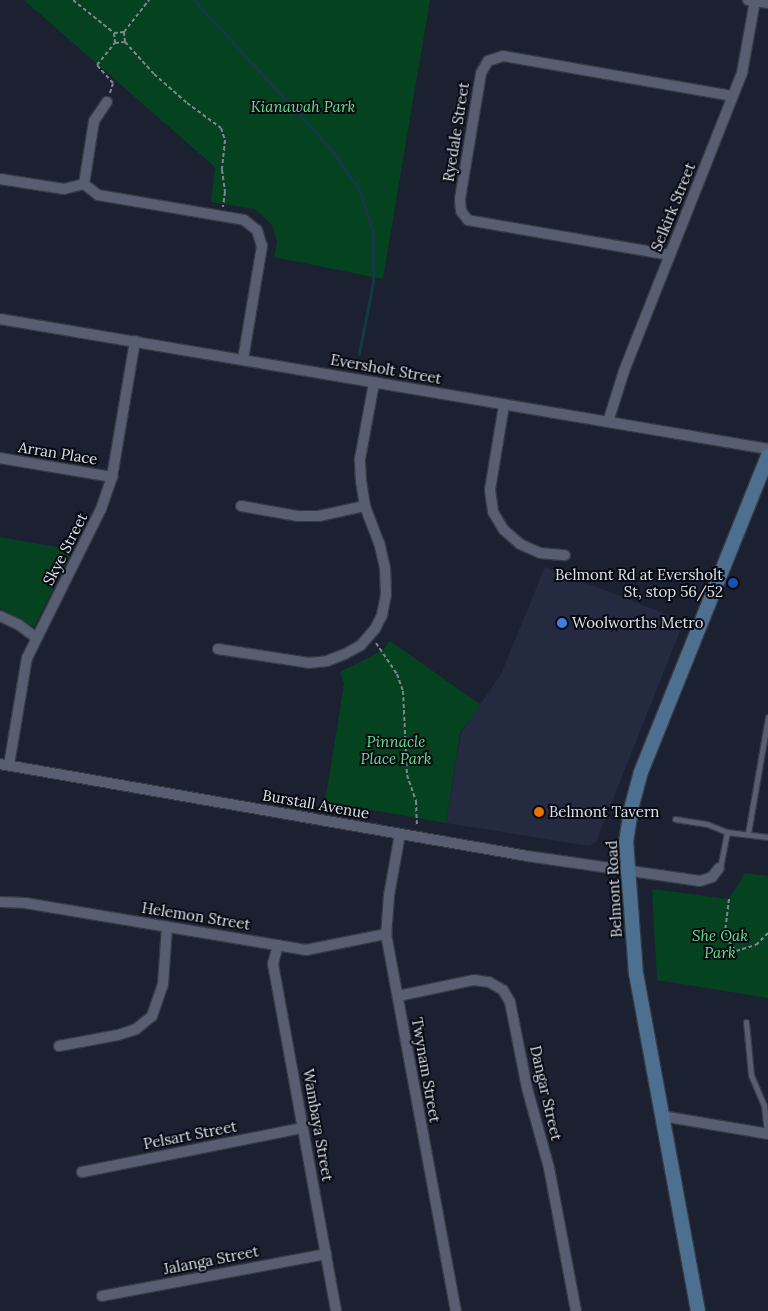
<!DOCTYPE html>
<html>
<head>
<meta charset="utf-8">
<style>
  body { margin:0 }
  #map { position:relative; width:768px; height:1311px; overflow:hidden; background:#1c2132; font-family:Lora,serif }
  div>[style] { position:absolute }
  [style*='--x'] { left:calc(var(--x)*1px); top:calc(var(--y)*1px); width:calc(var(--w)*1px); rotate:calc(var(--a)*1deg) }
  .built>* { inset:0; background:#242b40 }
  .green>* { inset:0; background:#05421f }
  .stream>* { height:3px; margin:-1.5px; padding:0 1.5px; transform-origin:1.5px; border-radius:1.5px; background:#133947 }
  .path>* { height:2px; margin-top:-1px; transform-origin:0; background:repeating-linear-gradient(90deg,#818593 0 4px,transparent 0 6.5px) }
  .roads { filter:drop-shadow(1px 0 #363a47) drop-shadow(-1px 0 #363a47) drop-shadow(0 1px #363a47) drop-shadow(0 -1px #363a47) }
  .service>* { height:5px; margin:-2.5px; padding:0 2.5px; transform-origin:2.5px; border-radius:2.5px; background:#575e71 }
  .minor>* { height:10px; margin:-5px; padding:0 5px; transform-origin:5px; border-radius:5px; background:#575e71 }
  .secondary>* { height:14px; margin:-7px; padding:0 7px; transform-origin:7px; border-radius:7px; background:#4d7090 }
  .dots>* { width:14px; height:14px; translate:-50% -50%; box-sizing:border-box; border:2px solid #090b13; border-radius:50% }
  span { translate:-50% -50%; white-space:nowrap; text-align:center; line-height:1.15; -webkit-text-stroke:4px #090b13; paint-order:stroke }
  .park-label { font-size:15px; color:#6cde8f; font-style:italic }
  .street-label { font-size:15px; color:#dde1ec }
  .poi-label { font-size:15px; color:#dde1ec }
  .right { translate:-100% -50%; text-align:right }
  .left { translate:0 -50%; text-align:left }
</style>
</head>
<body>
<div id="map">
  <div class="built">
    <div style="clip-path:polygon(545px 567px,684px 621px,596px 842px,589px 846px,446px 823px,461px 733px,501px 674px)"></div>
  </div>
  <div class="green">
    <div style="clip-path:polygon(24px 0,430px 0,383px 279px,274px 257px,277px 242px,272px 225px,255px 209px,211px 202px,215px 167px)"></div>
    <div style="clip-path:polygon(0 537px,73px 550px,34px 627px,0 608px)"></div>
    <div style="clip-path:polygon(390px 641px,481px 705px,460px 733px,446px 823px,325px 802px,344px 684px,340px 672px,383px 650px)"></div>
    <div style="clip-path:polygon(745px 873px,768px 876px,768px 998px,657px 980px,652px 889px,729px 899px)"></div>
  </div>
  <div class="stream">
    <div style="--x:194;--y:0;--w:201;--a:47.4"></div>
    <div style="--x:330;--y:148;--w:50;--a:54.7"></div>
    <div style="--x:359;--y:189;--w:45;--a:72"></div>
    <div style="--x:373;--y:232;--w:50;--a:90"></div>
    <div style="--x:373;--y:282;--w:73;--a:101"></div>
  </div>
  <div class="path">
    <div style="--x:73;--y:0;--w:53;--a:38.8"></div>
    <div style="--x:114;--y:33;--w:10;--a:84"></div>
    <div style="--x:115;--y:43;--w:10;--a:-6"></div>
    <div style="--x:125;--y:42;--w:10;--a:-96"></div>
    <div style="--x:124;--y:32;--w:10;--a:174"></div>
    <div style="--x:124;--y:32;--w:41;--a:-52"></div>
    <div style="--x:125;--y:42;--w:43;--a:47.8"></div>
    <div style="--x:154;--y:74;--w:44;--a:41.3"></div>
    <div style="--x:187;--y:103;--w:42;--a:36.3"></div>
    <div style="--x:221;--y:128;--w:13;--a:72"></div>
    <div style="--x:225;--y:140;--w:30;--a:96"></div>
    <div style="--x:222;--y:170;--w:22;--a:82"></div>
    <div style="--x:225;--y:192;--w:15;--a:98"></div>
    <div style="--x:110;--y:93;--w:10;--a:-73"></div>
    <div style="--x:113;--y:83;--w:24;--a:-132"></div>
    <div style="--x:97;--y:65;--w:28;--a:-51"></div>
    <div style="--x:376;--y:643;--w:37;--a:56"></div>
    <div style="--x:397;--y:674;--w:18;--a:71"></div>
    <div style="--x:403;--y:691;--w:84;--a:87.3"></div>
    <div style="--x:407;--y:775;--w:28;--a:71"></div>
    <div style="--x:416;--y:801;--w:24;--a:88"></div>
    <div style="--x:729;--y:899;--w:32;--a:97"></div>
    <div style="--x:725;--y:931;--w:12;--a:70"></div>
    <div style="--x:729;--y:942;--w:11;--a:52"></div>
    <div style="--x:736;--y:951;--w:21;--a:-17"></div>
    <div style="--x:756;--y:945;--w:17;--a:-45"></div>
  </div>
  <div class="roads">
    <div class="service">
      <div style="--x:675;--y:819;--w:32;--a:9"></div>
      <div style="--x:707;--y:824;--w:22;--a:22"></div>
      <div style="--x:727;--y:832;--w:41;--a:7"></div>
      <div style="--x:748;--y:833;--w:118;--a:-80.2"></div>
      <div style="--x:720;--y:868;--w:37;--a:-79"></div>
      <div style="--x:746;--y:1022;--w:53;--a:84.6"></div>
      <div style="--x:751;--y:1075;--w:33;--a:67"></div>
      <div style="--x:764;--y:1105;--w:28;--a:84"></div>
    </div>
    <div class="minor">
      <div style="--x:748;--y:0;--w:20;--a:9"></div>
      <div style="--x:0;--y:179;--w:65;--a:8.9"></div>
      <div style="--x:64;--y:189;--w:21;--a:-14"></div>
      <div style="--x:84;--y:184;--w:18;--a:38"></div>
      <div style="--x:98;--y:195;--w:148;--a:9.7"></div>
      <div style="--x:244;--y:220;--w:16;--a:38"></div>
      <div style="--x:257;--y:230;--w:17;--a:73"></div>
      <div style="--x:262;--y:246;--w:115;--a:99.5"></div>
      <div style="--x:84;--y:184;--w:64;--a:-81"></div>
      <div style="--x:94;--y:121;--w:23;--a:-56"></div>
      <div style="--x:670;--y:255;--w:205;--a:-170.2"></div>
      <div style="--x:468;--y:220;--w:11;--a:-128"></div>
      <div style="--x:461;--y:211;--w:12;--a:-95"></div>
      <div style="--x:460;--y:199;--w:128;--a:-80.5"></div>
      <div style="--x:481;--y:73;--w:14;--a:-60"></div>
      <div style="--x:488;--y:61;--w:16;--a:-18"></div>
      <div style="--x:503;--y:56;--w:233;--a:9.9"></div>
      <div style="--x:0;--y:319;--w:779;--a:9.61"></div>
      <div style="--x:504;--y:405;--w:86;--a:99.4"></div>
      <div style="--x:490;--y:490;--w:22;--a:82"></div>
      <div style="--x:493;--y:512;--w:21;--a:59"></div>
      <div style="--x:504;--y:530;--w:21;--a:41"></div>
      <div style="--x:520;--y:544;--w:22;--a:24"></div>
      <div style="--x:540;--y:553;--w:25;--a:5"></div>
      <div style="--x:608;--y:422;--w:53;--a:-72.6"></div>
      <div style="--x:624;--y:371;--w:321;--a:-68.4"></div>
      <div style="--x:742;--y:73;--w:73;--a:-79.8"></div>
      <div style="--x:0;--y:458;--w:114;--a:9.6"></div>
      <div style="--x:241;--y:506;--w:58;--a:10"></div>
      <div style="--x:298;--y:516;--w:21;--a:0"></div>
      <div style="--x:319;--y:516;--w:47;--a:-12.3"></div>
      <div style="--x:0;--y:616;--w:21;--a:25"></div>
      <div style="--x:19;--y:625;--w:22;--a:36"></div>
      <div style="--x:218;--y:649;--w:92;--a:8.7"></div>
      <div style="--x:309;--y:663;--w:18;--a:-6"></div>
      <div style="--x:327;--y:661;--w:19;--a:-21"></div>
      <div style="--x:345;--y:654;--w:18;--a:-29"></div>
      <div style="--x:361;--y:645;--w:21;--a:-49"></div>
      <div style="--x:375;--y:629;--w:16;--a:-63"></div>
      <div style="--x:382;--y:615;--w:20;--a:-79"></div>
      <div style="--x:386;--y:595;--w:27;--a:-92"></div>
      <div style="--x:385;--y:568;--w:26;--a:-103"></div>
      <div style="--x:379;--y:543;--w:40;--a:-111"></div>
      <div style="--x:365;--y:506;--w:25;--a:-99"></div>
      <div style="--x:361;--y:481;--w:22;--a:-93"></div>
      <div style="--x:360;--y:459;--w:77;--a:-79.6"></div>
      <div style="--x:0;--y:764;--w:535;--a:9.9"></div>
      <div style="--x:527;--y:856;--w:175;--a:8.2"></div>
      <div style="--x:700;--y:881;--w:13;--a:-18"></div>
      <div style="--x:712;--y:877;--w:11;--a:-52"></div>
      <div style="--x:9;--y:765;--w:109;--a:-80.5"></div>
      <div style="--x:27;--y:658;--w:166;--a:-63.6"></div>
      <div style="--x:101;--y:509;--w:34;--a:-71"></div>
      <div style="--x:112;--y:477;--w:138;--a:-80.4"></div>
      <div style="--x:400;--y:834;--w:62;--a:100.2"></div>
      <div style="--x:389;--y:895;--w:39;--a:94"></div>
      <div style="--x:386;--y:934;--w:383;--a:79.5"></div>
      <div style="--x:0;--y:902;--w:25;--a:2"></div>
      <div style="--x:25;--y:903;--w:285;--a:9.5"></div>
      <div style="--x:306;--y:950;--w:82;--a:-11.3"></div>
      <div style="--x:278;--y:945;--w:20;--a:105"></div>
      <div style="--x:273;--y:964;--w:353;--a:79.7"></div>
      <div style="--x:398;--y:996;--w:78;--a:-11.9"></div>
      <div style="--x:474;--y:980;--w:15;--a:8"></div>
      <div style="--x:489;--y:982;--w:16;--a:30"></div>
      <div style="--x:503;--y:990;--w:14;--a:60"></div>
      <div style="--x:510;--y:1002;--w:88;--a:78.8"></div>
      <div style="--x:527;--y:1088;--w:83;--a:74.6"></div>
      <div style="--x:549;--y:1168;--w:146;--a:79.3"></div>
      <div style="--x:59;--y:1046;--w:60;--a:-10.6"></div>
      <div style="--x:118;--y:1035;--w:19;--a:-18"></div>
      <div style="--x:136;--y:1029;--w:21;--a:-39"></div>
      <div style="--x:152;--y:1016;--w:34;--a:-71"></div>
      <div style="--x:163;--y:984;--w:57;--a:-86"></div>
      <div style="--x:662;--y:1116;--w:108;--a:9.6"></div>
      <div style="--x:82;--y:1172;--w:225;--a:-11.3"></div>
      <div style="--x:102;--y:1296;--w:228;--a:-10.6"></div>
    </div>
    <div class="secondary">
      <div style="--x:698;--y:1311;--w:343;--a:-100.4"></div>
      <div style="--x:636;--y:974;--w:132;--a:-94.3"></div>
      <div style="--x:626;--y:842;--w:33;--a:-81"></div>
      <div style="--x:631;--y:809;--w:38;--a:-75"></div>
      <div style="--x:641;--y:772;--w:341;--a:-68.1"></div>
    </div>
  </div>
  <div class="dots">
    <div style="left:733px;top:583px;background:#1a4fb4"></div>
    <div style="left:562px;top:623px;background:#3f7fe0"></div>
    <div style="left:539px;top:812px;background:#e8710a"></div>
  </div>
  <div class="park-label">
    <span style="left:303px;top:107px">Kianawah Park</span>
    <span style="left:396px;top:750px">Pinnacle<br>Place Park</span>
    <span style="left:720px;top:944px">She Oak<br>Park</span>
  </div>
  <div class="street-label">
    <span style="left:456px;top:132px;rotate:-81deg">Ryedale Street</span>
    <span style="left:673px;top:207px;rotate:-68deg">Selkirk Street</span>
    <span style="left:386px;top:369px;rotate:10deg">Eversholt Street</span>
    <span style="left:58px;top:453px;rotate:9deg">Arran Place</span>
    <span style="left:65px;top:549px;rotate:-63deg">Skye Street</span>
    <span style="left:316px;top:804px;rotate:10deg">Burstall Avenue</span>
    <span style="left:614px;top:889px;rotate:-93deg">Belmont Road</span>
    <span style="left:196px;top:916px;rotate:9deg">Helemon Street</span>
    <span style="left:426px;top:1070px;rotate:80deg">Twynam Street</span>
    <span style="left:546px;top:1093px;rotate:77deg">Dangar Street</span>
    <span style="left:318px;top:1125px;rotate:80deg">Wambaya Street</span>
    <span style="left:190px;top:1135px;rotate:-11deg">Pelsart Street</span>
    <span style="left:211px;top:1260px;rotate:-11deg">Jalanga Street</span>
  </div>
  <div class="poi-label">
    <span class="right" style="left:723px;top:583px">Belmont Rd at Eversholt<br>St, stop 56/52</span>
    <span class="left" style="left:572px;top:623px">Woolworths Metro</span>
    <span class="left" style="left:549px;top:812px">Belmont Tavern</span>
  </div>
</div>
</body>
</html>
